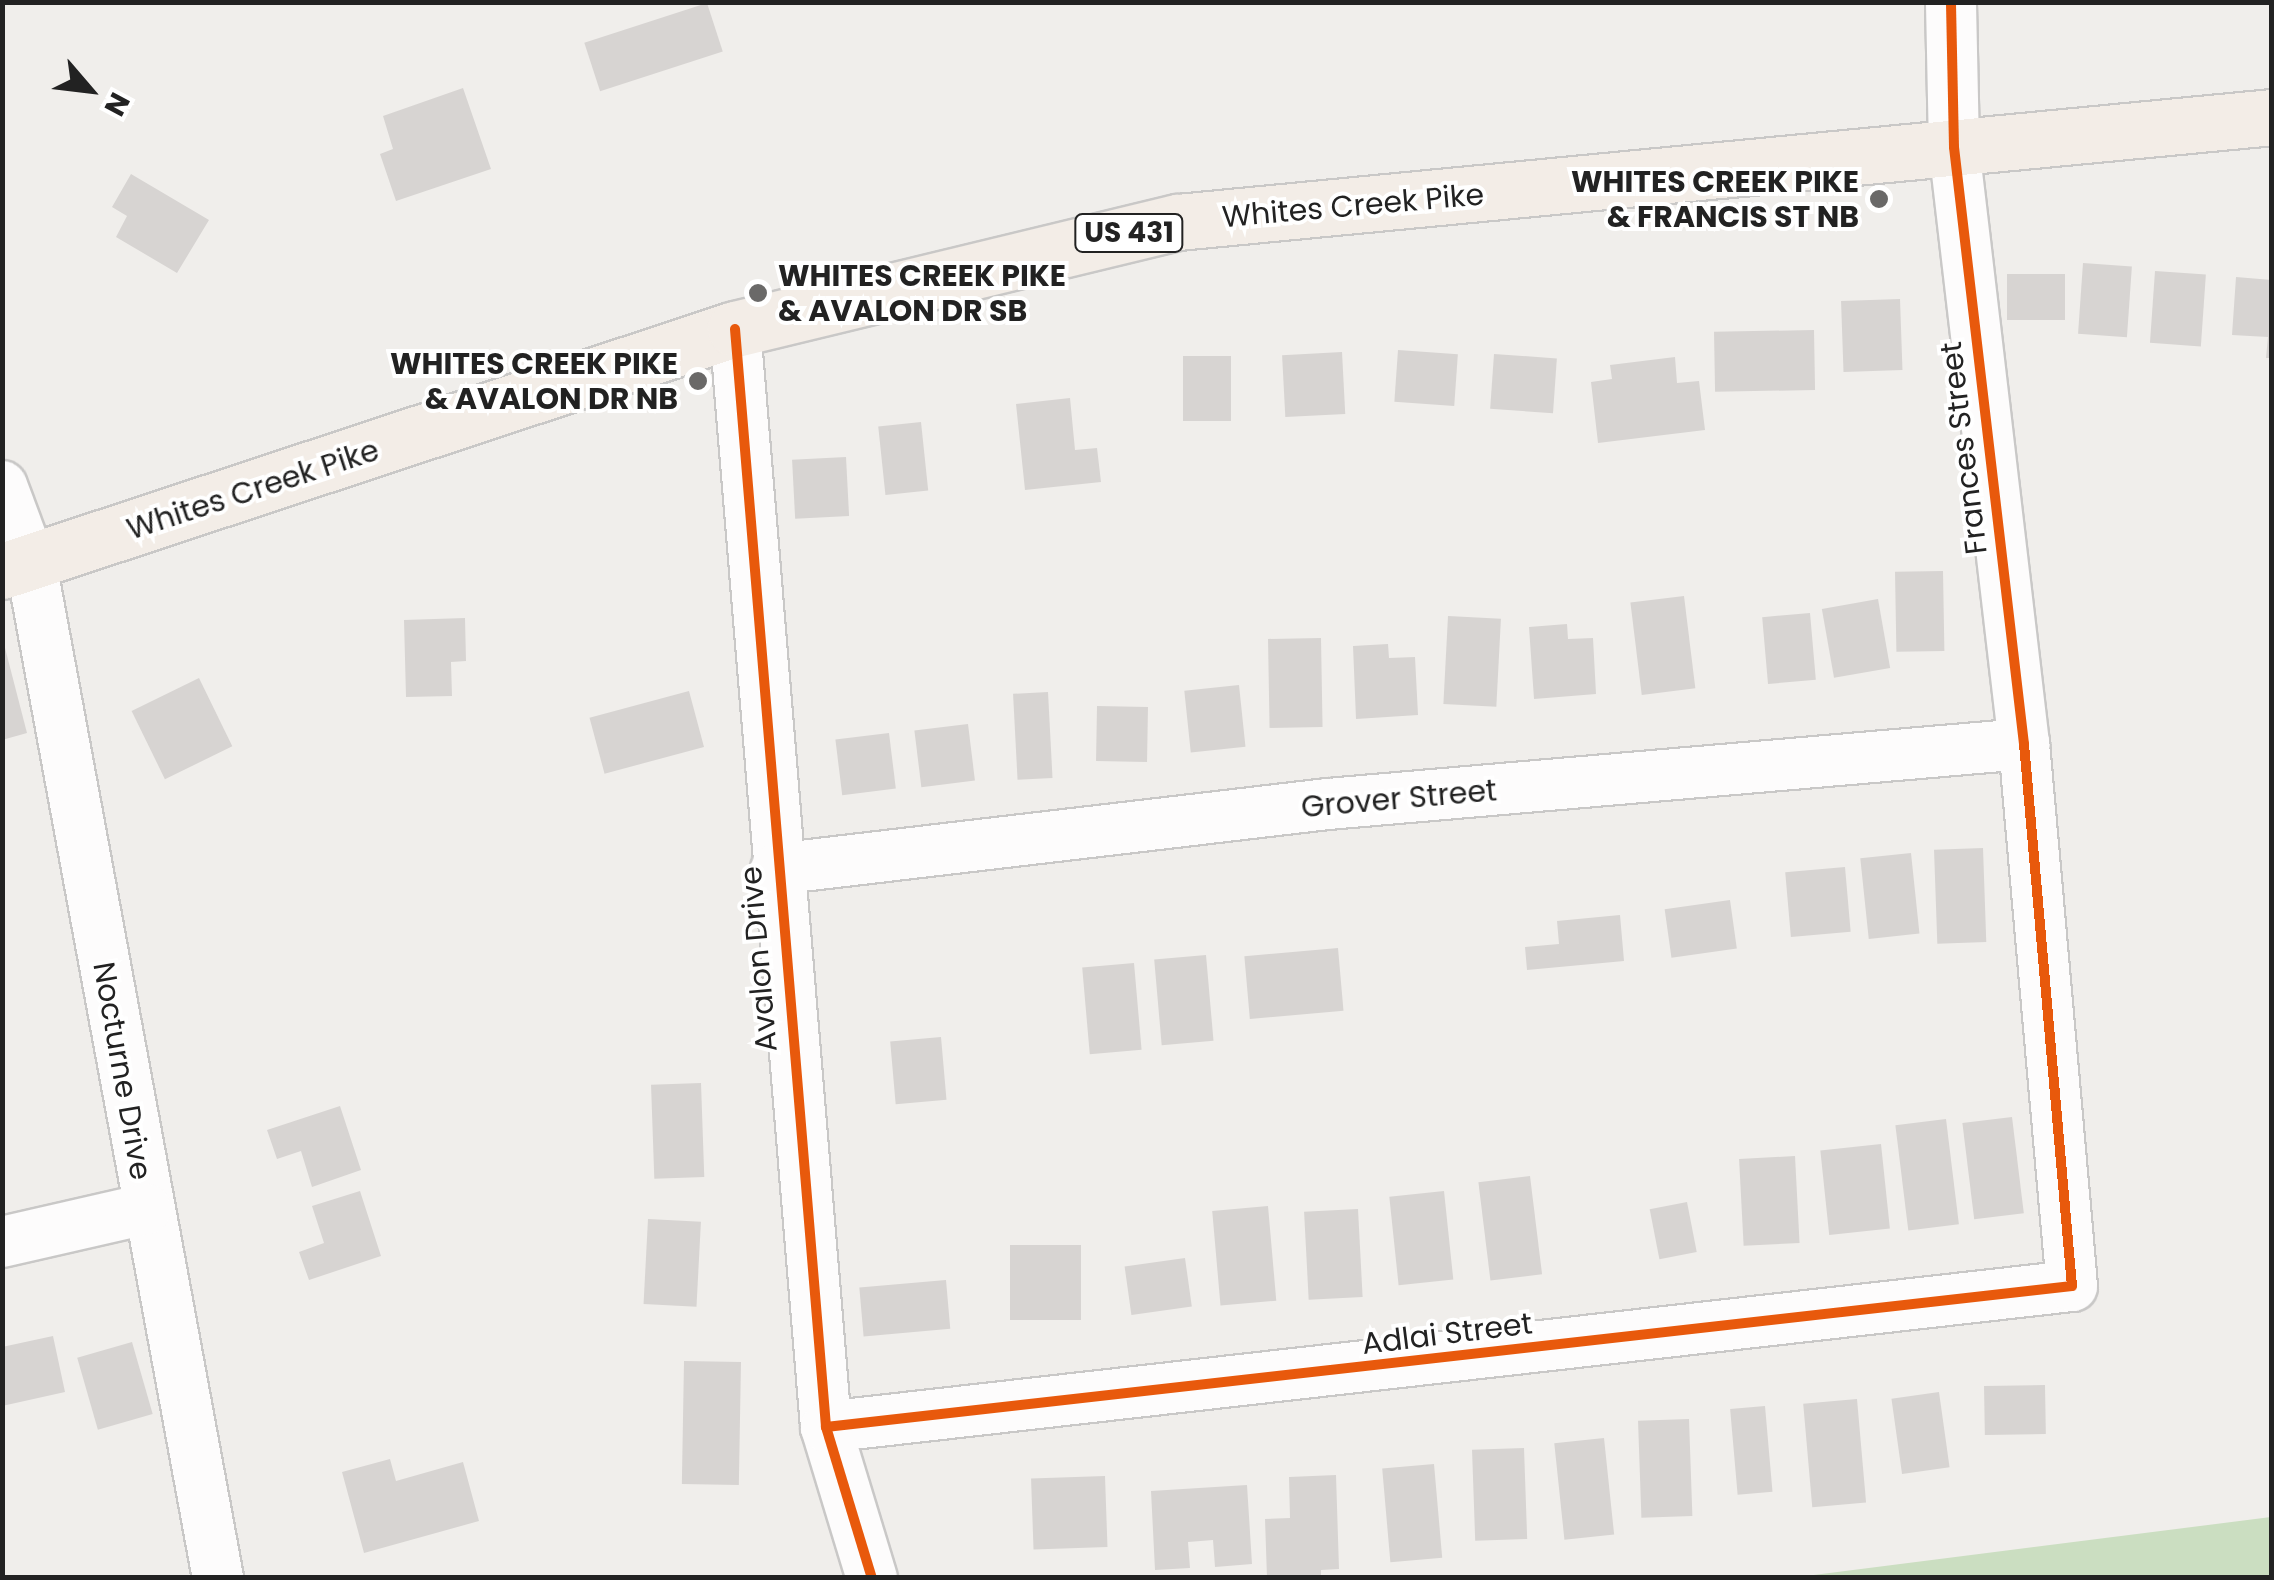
<!DOCTYPE html>
<html>
<head>
<meta charset="utf-8">
<style>
  body { margin:0 }
  #map { position:relative; width:2274px; height:1580px; overflow:hidden; background:#f0eeeb; font-family:Poppins,sans-serif }
  div>[style] { position:absolute }
  [style*='--x'] { left:calc(var(--x)*1px); top:calc(var(--y)*1px); width:calc(var(--w)*1px); rotate:calc(var(--a)*1deg) }
  .forest>* { inset:0; background:#cbdec1 }
  .building>* { inset:0; background:#d7d4d2; transform-origin:0 0 }
  .roads { filter:drop-shadow(2px 0 #c9c8c7) drop-shadow(-2px 0 #c9c8c7) drop-shadow(0 2px #c9c8c7) drop-shadow(0 -2px #c9c8c7) }
  .minor>* { height:50px; margin:-25px; padding:0 25px; transform-origin:25px; border-radius:25px; background:#fdfcfc }
  .major>* { height:55px; margin:-27.5px; padding:0 27.5px; transform-origin:27.5px; border-radius:27.5px; background:#f3ede7 }
  .cycleway>* { height:10px; margin:-5px; padding:0 5px; transform-origin:5px; border-radius:5px; background:#e8590c }
  .dots>* { width:28px; height:28px; translate:-50% -50%; box-sizing:border-box; border:5px solid #fff; border-radius:50% }
  span { translate:-50% -50%; white-space:nowrap; text-align:center; line-height:1.15; -webkit-text-stroke:8px #fff; paint-order:stroke }
  .shield-label span { padding:2px 8px; background:#fff; border:2px solid; border-radius:8px; -webkit-text-stroke-width:0 }
  .shield-label { font-size:28px; color:#222; font-weight:700 }
  .poi-label { font-size:30px; color:#222; font-weight:700 }
  .right { translate:-100% -50%; text-align:right }
  .left { translate:0 -50%; text-align:left }
  .street-label { font-size:30px; color:#222 }
  .frame { position:absolute; inset:0; border:5px solid #222; pointer-events:none }
  .north { position:absolute; left:40px; top:40px; width:100px; height:100px; -webkit-text-stroke:8px #fff; paint-order:stroke; rotate:118deg; font-size:28px; font-weight:700; line-height:40px; text-align:center; color:#222 }
  .north::after { content:''; display:block; margin:auto; width:35px; height:45px; background:#222; clip-path:polygon(50% 0,100% 100%,50% 72%,0 100%) }
</style>
</head>
<body>
<div id="map">
  <div class="forest">
    <div style="clip-path:polygon(2271px 1517px,2271px 1577px,1798px 1577px)"></div>
  </div>
  <div class="building">
    <div style="left:707px;top:3px;width:51px;height:129px;rotate:72deg"></div>
    <div style="clip-path:polygon(463px 88px,491px 169px,396px 201px,380px 154px,393px 149px,383px 116px)"></div>
    <div style="clip-path:polygon(131px 174px,209px 220px,177px 273px,116px 237px,127px 216px,112px 207px)"></div>
    <div style="left:2083px;top:263px;width:49px;height:71px;rotate:4deg"></div>
    <div style="left:2155px;top:271px;width:51px;height:72px;rotate:4deg"></div>
    <div style="left:2065px;top:274px;width:46px;height:58px;rotate:90deg"></div>
    <div style="clip-path:polygon(2236px 277px,2272px 280px,2272px 358px,2266px 358px,2268px 337px,2232px 335px)"></div>
    <div style="left:1900px;top:299px;width:71px;height:59px;rotate:88deg"></div>
    <div style="left:1814px;top:330px;width:60px;height:100px;rotate:89deg"></div>
    <div style="left:1398px;top:350px;width:60px;height:52px;rotate:4deg"></div>
    <div style="left:1342px;top:352px;width:62px;height:60px;rotate:87deg"></div>
    <div style="left:1494px;top:354px;width:63px;height:55px;rotate:4deg"></div>
    <div style="left:1183px;top:356px;width:48px;height:65px"></div>
    <div style="clip-path:polygon(1675px 357px,1677px 383px,1699px 381px,1705px 430px,1598px 443px,1591px 382px,1612px 379px,1610px 365px)"></div>
    <div style="clip-path:polygon(1070px 398px,1075px 450px,1097px 448px,1101px 482px,1025px 490px,1016px 404px)"></div>
    <div style="left:921px;top:422px;width:69px;height:43px;rotate:84deg"></div>
    <div style="left:846px;top:457px;width:59px;height:54px;rotate:87deg"></div>
    <div style="left:1943px;top:571px;width:80px;height:48px;rotate:89deg"></div>
    <div style="left:1684px;top:596px;width:93px;height:54px;rotate:83deg"></div>
    <div style="left:1878px;top:599px;width:70px;height:57px;rotate:80deg"></div>
    <div style="left:1810px;top:613px;width:67px;height:48px;rotate:85deg"></div>
    <div style="left:1448px;top:616px;width:53px;height:88px;rotate:3deg"></div>
    <div style="clip-path:polygon(465px 618px,466px 661px,451px 662px,452px 696px,406px 697px,404px 620px)"></div>
    <div style="clip-path:polygon(1567px 624px,1568px 639px,1593px 638px,1596px 694px,1534px 699px,1529px 627px)"></div>
    <div style="left:1321px;top:638px;width:89px;height:53px;rotate:89deg"></div>
    <div style="clip-path:polygon(4px 644px,27px 733px,2px 740px,2px 645px)"></div>
    <div style="clip-path:polygon(1388px 644px,1389px 658px,1415px 657px,1418px 715px,1356px 719px,1353px 646px)"></div>
    <div style="left:199px;top:678px;width:76px;height:75px;rotate:64deg"></div>
    <div style="left:1239px;top:685px;width:62px;height:55px;rotate:84deg"></div>
    <div style="left:689px;top:691px;width:58px;height:103px;rotate:75deg"></div>
    <div style="left:1048px;top:692px;width:86px;height:35px;rotate:87deg"></div>
    <div style="left:1097px;top:706px;width:51px;height:55px;rotate:1deg"></div>
    <div style="left:968px;top:724px;width:57px;height:54px;rotate:83deg"></div>
    <div style="left:889px;top:733px;width:56px;height:54px;rotate:83deg"></div>
    <div style="left:1983px;top:848px;width:94px;height:49px;rotate:88deg"></div>
    <div style="left:1911px;top:853px;width:81px;height:51px;rotate:84deg"></div>
    <div style="left:1845px;top:867px;width:65px;height:60px;rotate:85deg"></div>
    <div style="left:1730px;top:900px;width:49px;height:66px;rotate:82deg"></div>
    <div style="clip-path:polygon(1620px 915px,1624px 961px,1527px 970px,1525px 947px,1559px 944px,1557px 921px)"></div>
    <div style="left:1338px;top:948px;width:63px;height:94px;rotate:85deg"></div>
    <div style="left:1206px;top:955px;width:86px;height:52px;rotate:85deg"></div>
    <div style="left:1134px;top:963px;width:87px;height:52px;rotate:85deg"></div>
    <div style="left:941px;top:1037px;width:63px;height:51px;rotate:85deg"></div>
    <div style="left:701px;top:1083px;width:94px;height:50px;rotate:88deg"></div>
    <div style="clip-path:polygon(340px 1106px,361px 1170px,312px 1187px,301px 1151px,277px 1159px,267px 1130px)"></div>
    <div style="left:2012px;top:1117px;width:97px;height:50px;rotate:83deg"></div>
    <div style="left:1946px;top:1119px;width:106px;height:51px;rotate:83deg"></div>
    <div style="left:1881px;top:1144px;width:85px;height:61px;rotate:84deg"></div>
    <div style="left:1795px;top:1156px;width:87px;height:56px;rotate:87deg"></div>
    <div style="left:1530px;top:1176px;width:99px;height:52px;rotate:83deg"></div>
    <div style="clip-path:polygon(360px 1191px,381px 1256px,309px 1280px,299px 1252px,324px 1243px,312px 1206px)"></div>
    <div style="left:1444px;top:1191px;width:89px;height:55px;rotate:84deg"></div>
    <div style="left:1687px;top:1202px;width:51px;height:38px;rotate:79deg"></div>
    <div style="left:1268px;top:1206px;width:95px;height:56px;rotate:85deg"></div>
    <div style="left:1358px;top:1209px;width:88px;height:54px;rotate:87deg"></div>
    <div style="left:648px;top:1219px;width:53px;height:85px;rotate:3deg"></div>
    <div style="left:1081px;top:1245px;width:75px;height:71px;rotate:90deg"></div>
    <div style="left:1185px;top:1258px;width:49px;height:61px;rotate:82deg"></div>
    <div style="left:946px;top:1280px;width:49px;height:87px;rotate:85deg"></div>
    <div style="clip-path:polygon(53px 1336px,65px 1392px,2px 1406px,2px 1347px)"></div>
    <div style="left:132px;top:1342px;width:75px;height:57px;rotate:74deg"></div>
    <div style="left:684px;top:1361px;width:57px;height:123px;rotate:1deg"></div>
    <div style="left:2045px;top:1385px;width:49px;height:61px;rotate:89deg"></div>
    <div style="left:1939px;top:1392px;width:76px;height:48px;rotate:82deg"></div>
    <div style="left:1857px;top:1399px;width:104px;height:54px;rotate:85deg"></div>
    <div style="left:1765px;top:1406px;width:86px;height:35px;rotate:85deg"></div>
    <div style="left:1689px;top:1419px;width:97px;height:51px;rotate:88deg"></div>
    <div style="left:1604px;top:1438px;width:97px;height:50px;rotate:84deg"></div>
    <div style="left:1524px;top:1448px;width:91px;height:52px;rotate:88deg"></div>
    <div style="clip-path:polygon(390px 1459px,396px 1481px,463px 1462px,479px 1521px,364px 1553px,342px 1472px)"></div>
    <div style="left:1434px;top:1464px;width:94px;height:52px;rotate:85deg"></div>
    <div style="clip-path:polygon(1336px 1475px,1339px 1569px,1321px 1570px,1321px 1578px,1267px 1578px,1265px 1519px,1290px 1518px,1289px 1477px)"></div>
    <div style="left:1105px;top:1476px;width:71px;height:74px;rotate:88deg"></div>
    <div style="clip-path:polygon(1247px 1485px,1252px 1564px,1215px 1567px,1213px 1540px,1188px 1542px,1190px 1568px,1155px 1570px,1151px 1491px)"></div>
  </div>
  <div class="roads">
    <div class="minor">
      <div style="--x:735;--y:329;--w:1102;--a:85.26"></div>
      <div style="--x:826;--y:1427;--w:158;--a:73.1"></div>
      <div style="--x:2;--y:486;--w:83;--a:69.6"></div>
      <div style="--x:31;--y:564;--w:1031;--a:79.55"></div>
      <div style="--x:776;--y:869;--w:556;--a:-6.72"></div>
      <div style="--x:1328;--y:804;--w:699;--a:-4.93"></div>
      <div style="--x:2;--y:1242;--w:148;--a:-12.9"></div>
      <div style="--x:826;--y:1427;--w:1254;--a:-6.46"></div>
      <div style="--x:2072;--y:1286;--w:544;--a:-95.06"></div>
      <div style="--x:2024;--y:744;--w:601;--a:-96.69"></div>
      <div style="--x:1954;--y:147;--w:145;--a:-91.2"></div>
    </div>
    <div class="major">
      <div style="--x:2;--y:571;--w:772;--a:-18.27"></div>
      <div style="--x:735;--y:329;--w:456;--a:-13.6"></div>
      <div style="--x:1178;--y:222;--w:1099;--a:-5.48"></div>
    </div>
  </div>
  <div class="cycleway">
    <div style="--x:735;--y:329;--w:1102;--a:85.26"></div>
    <div style="--x:826;--y:1427;--w:158;--a:73.1"></div>
    <div style="--x:826;--y:1427;--w:1254;--a:-6.46"></div>
    <div style="--x:2072;--y:1286;--w:544;--a:-95.06"></div>
    <div style="--x:2024;--y:744;--w:601;--a:-96.69"></div>
    <div style="--x:1954;--y:147;--w:145;--a:-91.2"></div>
  </div>
  <div class="dots">
    <div style="left:1879px;top:199px;background:#6a6968"></div>
    <div style="left:758px;top:293px;background:#6a6968"></div>
    <div style="left:698px;top:381px;background:#6a6968"></div>
  </div>
  <div class="shield-label">
    <span style="left:1129px;top:233px">US 431</span>
  </div>
  <div class="poi-label">
    <span class="right" style="left:1859px;top:199px">WHITES CREEK PIKE<br>&amp; FRANCIS ST NB</span>
    <span class="left" style="left:778px;top:293px">WHITES CREEK PIKE<br>&amp; AVALON DR SB</span>
    <span class="right" style="left:678px;top:381px">WHITES CREEK PIKE<br>&amp; AVALON DR NB</span>
  </div>
  <div class="street-label">
    <span style="left:1353px;top:206px;rotate:-5deg">Whites Creek Pike</span>
    <span style="left:1964px;top:448px;rotate:-97deg">Frances Street</span>
    <span style="left:253px;top:490px;rotate:-18deg">Whites Creek Pike</span>
    <span style="left:1399px;top:799px;rotate:-5deg">Grover Street</span>
    <span style="left:759px;top:959px;rotate:-95deg">Avalon Drive</span>
    <span style="left:122px;top:1071px;rotate:80deg">Nocturne Drive</span>
    <span style="left:1447px;top:1334px;rotate:-7deg">Adlai Street</span>
  </div>
  <div class="frame"></div>
  <div class="north">N</div>
</div>
</body>
</html>
